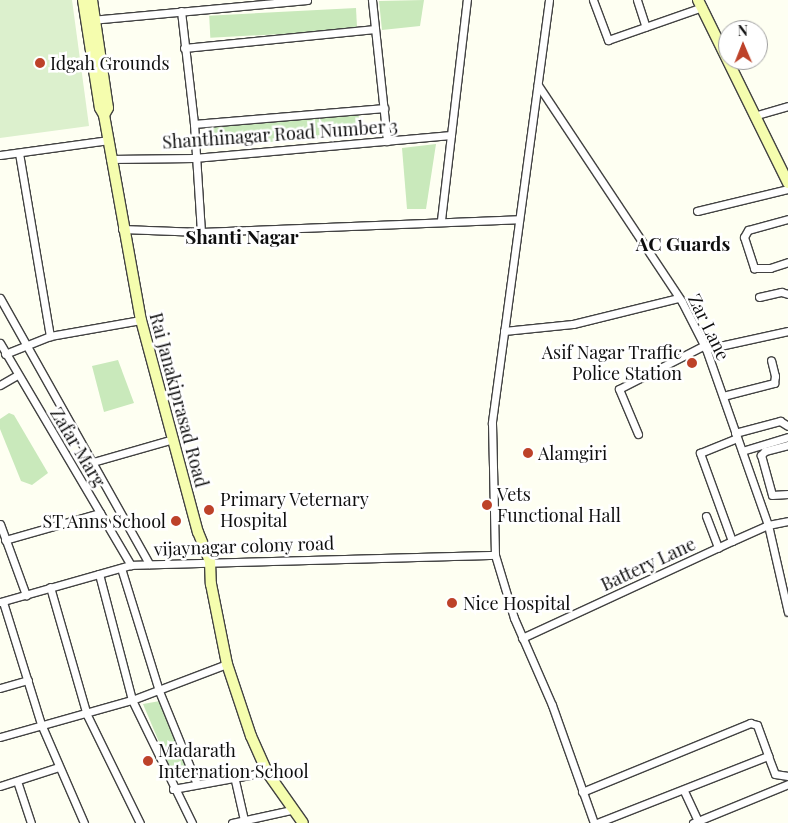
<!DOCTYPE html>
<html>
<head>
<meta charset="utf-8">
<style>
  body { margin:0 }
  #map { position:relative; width:788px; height:823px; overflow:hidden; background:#fefff2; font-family:"Playfair Display",serif }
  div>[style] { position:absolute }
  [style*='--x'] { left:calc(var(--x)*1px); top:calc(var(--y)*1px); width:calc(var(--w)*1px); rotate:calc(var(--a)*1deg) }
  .green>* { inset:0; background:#c9e9bb; transform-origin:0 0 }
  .pitch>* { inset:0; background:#dcf0cd }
  .roads { filter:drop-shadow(1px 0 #424242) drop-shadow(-1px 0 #424242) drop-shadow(0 1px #424242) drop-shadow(0 -1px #424242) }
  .street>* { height:7px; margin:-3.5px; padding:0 3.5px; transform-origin:3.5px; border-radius:3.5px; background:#fff }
  .secondary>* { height:10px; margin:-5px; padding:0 5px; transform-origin:5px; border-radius:5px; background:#f5fdae }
  .dots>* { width:14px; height:14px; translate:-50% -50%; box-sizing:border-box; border:2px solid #fff; border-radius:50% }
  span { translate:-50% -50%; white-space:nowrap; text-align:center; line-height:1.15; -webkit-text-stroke:5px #fff; paint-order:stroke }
  .poi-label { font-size:18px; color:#0f0f0f }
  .left { translate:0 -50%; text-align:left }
  .right { translate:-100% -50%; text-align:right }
  .street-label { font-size:18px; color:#0f0f0f }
  .neighbourhood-label { font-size:19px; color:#0f0f0f; font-weight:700 }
  .north { position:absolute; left:718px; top:20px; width:50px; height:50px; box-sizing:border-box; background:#fff; border:1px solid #9f9f9f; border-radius:50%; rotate:359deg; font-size:14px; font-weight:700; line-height:20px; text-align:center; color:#0f0f0f }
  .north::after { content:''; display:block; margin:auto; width:18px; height:22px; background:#bd4229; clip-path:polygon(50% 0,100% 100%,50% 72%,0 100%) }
</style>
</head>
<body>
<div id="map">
  <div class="green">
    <div style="clip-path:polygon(424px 0,420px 26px,382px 30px,379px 1px)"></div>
    <div style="left:356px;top:8px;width:22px;height:147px;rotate:87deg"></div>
    <div style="clip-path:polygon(358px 114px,364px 136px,208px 146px,208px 126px)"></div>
    <div style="clip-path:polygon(436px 144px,426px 209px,407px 209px,402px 148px)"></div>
    <div style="clip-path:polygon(118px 360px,134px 403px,104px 412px,92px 366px)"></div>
    <div style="clip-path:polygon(9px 413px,14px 415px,48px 473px,32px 485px,21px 481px,0 429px,0 419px)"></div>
    <div style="clip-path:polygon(160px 701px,189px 773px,173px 775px,143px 704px)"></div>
  </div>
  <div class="pitch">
    <div style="clip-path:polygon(0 0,72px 0,89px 126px,0 138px)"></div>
  </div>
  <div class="roads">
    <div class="street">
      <div style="--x:372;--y:0;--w:142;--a:83.9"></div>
      <div style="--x:549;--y:0;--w:427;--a:97.7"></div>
      <div style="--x:492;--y:423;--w:132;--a:88.7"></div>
      <div style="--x:495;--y:555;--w:66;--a:73.2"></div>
      <div style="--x:514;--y:618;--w:95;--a:66.4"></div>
      <div style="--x:552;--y:705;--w:125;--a:70.4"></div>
      <div style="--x:593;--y:0;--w:43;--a:69.4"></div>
      <div style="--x:608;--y:40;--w:100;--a:-19.3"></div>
      <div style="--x:637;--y:0;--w:28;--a:72"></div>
      <div style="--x:181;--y:11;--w:114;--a:83.4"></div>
      <div style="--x:194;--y:124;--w:108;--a:86.3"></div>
      <div style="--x:91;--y:20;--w:217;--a:-5.3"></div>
      <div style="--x:184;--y:48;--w:192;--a:-5.7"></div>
      <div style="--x:538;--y:85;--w:260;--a:56.4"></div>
      <div style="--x:682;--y:302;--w:53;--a:62.9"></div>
      <div style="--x:706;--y:349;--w:187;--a:70.6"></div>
      <div style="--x:768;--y:525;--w:89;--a:77.1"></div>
      <div style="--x:757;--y:115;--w:32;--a:-16"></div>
      <div style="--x:194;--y:124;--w:191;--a:-4.8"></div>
      <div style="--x:19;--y:153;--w:186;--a:80.4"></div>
      <div style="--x:0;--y:155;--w:110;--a:-7.8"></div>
      <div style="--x:110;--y:159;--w:84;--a:-0.7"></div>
      <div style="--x:194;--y:158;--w:258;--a:-5.1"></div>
      <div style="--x:697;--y:211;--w:94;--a:-13.6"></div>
      <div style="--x:788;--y:219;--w:41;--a:164.6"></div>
      <div style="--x:748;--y:230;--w:8;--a:120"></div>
      <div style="--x:744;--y:237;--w:33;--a:72"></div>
      <div style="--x:754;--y:268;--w:16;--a:0"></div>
      <div style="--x:770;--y:268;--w:19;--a:-18"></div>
      <div style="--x:441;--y:220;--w:222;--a:-83.3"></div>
      <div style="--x:122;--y:229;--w:79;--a:2.2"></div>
      <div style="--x:201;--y:232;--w:318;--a:-2.3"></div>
      <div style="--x:759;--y:297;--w:23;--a:-13"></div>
      <div style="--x:781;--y:292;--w:7;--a:16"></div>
      <div style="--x:0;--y:298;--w:305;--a:60.7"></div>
      <div style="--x:504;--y:331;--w:69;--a:-5.8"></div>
      <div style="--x:573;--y:324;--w:108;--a:-13.9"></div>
      <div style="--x:0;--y:343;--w:258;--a:59.5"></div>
      <div style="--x:706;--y:349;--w:84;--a:-12.4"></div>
      <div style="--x:5;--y:354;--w:48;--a:-21.8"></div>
      <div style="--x:50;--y:336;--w:92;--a:-10"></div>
      <div style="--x:0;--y:385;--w:20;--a:-30"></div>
      <div style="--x:723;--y:396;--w:53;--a:-14.3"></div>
      <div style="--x:774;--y:383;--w:7;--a:-82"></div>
      <div style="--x:775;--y:376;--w:16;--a:-104"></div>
      <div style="--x:735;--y:433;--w:47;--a:-14.9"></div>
      <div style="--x:780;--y:421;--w:9;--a:32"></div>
      <div style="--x:638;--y:434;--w:49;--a:-112.9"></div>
      <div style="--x:619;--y:389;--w:94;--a:-27.1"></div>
      <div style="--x:788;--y:445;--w:24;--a:165"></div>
      <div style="--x:765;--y:451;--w:6;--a:135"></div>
      <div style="--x:761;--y:455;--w:41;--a:74.6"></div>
      <div style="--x:772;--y:495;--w:16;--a:-4"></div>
      <div style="--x:742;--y:451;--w:48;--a:-16.9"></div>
      <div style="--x:93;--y:462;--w:84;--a:-15.9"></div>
      <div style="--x:706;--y:516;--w:34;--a:69"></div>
      <div style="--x:0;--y:524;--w:76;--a:69.9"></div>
      <div style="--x:5;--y:540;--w:99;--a:-15.9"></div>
      <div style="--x:732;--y:541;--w:94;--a:-110"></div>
      <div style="--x:700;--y:453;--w:40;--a:-22"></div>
      <div style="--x:121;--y:568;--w:129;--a:72.8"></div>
      <div style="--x:159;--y:691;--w:100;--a:67.8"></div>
      <div style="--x:99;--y:574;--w:130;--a:75.3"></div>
      <div style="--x:132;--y:700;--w:137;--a:64"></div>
      <div style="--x:50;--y:587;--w:133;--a:73.9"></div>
      <div style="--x:87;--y:715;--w:120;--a:63.9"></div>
      <div style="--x:0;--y:602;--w:136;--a:-15.8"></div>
      <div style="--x:131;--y:565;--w:364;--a:-1.6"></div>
      <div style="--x:3;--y:602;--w:128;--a:72.7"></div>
      <div style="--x:41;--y:724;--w:108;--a:66.5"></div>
      <div style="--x:522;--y:638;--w:231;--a:-24.8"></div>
      <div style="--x:732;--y:541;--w:39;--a:-24"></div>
      <div style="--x:768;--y:525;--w:20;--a:-11"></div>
      <div style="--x:0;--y:688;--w:29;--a:-16"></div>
      <div style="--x:0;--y:737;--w:137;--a:-15.7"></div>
      <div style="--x:132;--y:700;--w:102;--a:-20.8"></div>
      <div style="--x:234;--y:776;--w:45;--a:77.2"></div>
      <div style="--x:17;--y:781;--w:44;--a:71.6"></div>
      <div style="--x:0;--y:786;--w:62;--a:-17.9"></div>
      <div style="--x:173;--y:789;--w:96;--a:-10.3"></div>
      <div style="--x:684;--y:791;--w:35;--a:65"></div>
      <div style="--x:582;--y:792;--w:182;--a:-22.3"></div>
      <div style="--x:750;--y:723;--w:7;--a:16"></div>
      <div style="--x:757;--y:725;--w:33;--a:70"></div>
      <div style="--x:232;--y:823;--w:60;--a:-12.4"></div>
      <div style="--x:597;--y:823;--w:184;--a:-21.4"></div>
      <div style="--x:768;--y:756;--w:19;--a:69"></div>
      <div style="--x:775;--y:774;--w:13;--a:9"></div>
      <div style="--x:693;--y:823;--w:103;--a:-22.3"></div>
    </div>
    <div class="secondary">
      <div style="--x:83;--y:0;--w:109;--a:81.1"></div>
      <div style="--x:100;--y:108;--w:8;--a:60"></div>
      <div style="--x:104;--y:115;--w:208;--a:79.8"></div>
      <div style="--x:141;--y:320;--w:220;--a:75"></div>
      <div style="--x:198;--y:532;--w:31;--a:68"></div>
      <div style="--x:210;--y:561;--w:23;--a:88"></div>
      <div style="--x:211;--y:584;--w:82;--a:78.7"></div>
      <div style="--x:227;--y:664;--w:76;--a:71.6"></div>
      <div style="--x:251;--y:736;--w:39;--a:66"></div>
      <div style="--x:267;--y:772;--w:62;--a:54.8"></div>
      <div style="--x:92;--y:0;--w:109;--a:81.6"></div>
      <div style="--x:108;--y:108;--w:8;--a:120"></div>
      <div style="--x:698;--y:0;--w:204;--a:63.8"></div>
    </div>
  </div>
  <div class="dots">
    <div style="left:40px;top:63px;background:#bd4229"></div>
    <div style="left:692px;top:363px;background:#bd4229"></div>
    <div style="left:528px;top:453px;background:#bd4229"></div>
    <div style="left:487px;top:505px;background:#bd4229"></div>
    <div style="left:209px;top:510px;background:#bd4229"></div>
    <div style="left:176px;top:521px;background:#bd4229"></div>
    <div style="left:452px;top:603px;background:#bd4229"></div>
    <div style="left:148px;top:761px;background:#bd4229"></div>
  </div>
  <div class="poi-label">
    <span class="left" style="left:50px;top:63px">Idgah Grounds</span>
    <span class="right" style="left:682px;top:363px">Asif Nagar Traffic<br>Police Station</span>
    <span class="left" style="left:538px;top:453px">Alamgiri</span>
    <span class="left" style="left:497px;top:505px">Vets<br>Functional Hall</span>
    <span class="left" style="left:220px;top:510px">Primary Veternary<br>Hospital</span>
    <span class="right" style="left:166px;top:521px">ST Anns School</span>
    <span class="left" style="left:463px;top:603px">Nice Hospital</span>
    <span class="left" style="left:158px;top:761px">Madarath<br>Internation School</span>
  </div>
  <div class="street-label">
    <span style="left:280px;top:134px;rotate:-4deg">Shanthinagar Road Number 3</span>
    <span style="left:709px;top:327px;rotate:64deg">Zar Lane</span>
    <span style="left:179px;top:400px;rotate:75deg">Rai Janakiprasad Road</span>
    <span style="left:78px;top:447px;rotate:59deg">Zafar Marg</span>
    <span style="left:244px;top:546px;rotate:-2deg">vijaynagar colony road</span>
    <span style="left:648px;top:564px;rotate:-25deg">Battery Lane</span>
  </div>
  <div class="neighbourhood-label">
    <span style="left:242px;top:237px">Shanti Nagar</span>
    <span style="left:683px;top:244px">AC Guards</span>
  </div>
  <div class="north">N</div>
</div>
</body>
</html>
